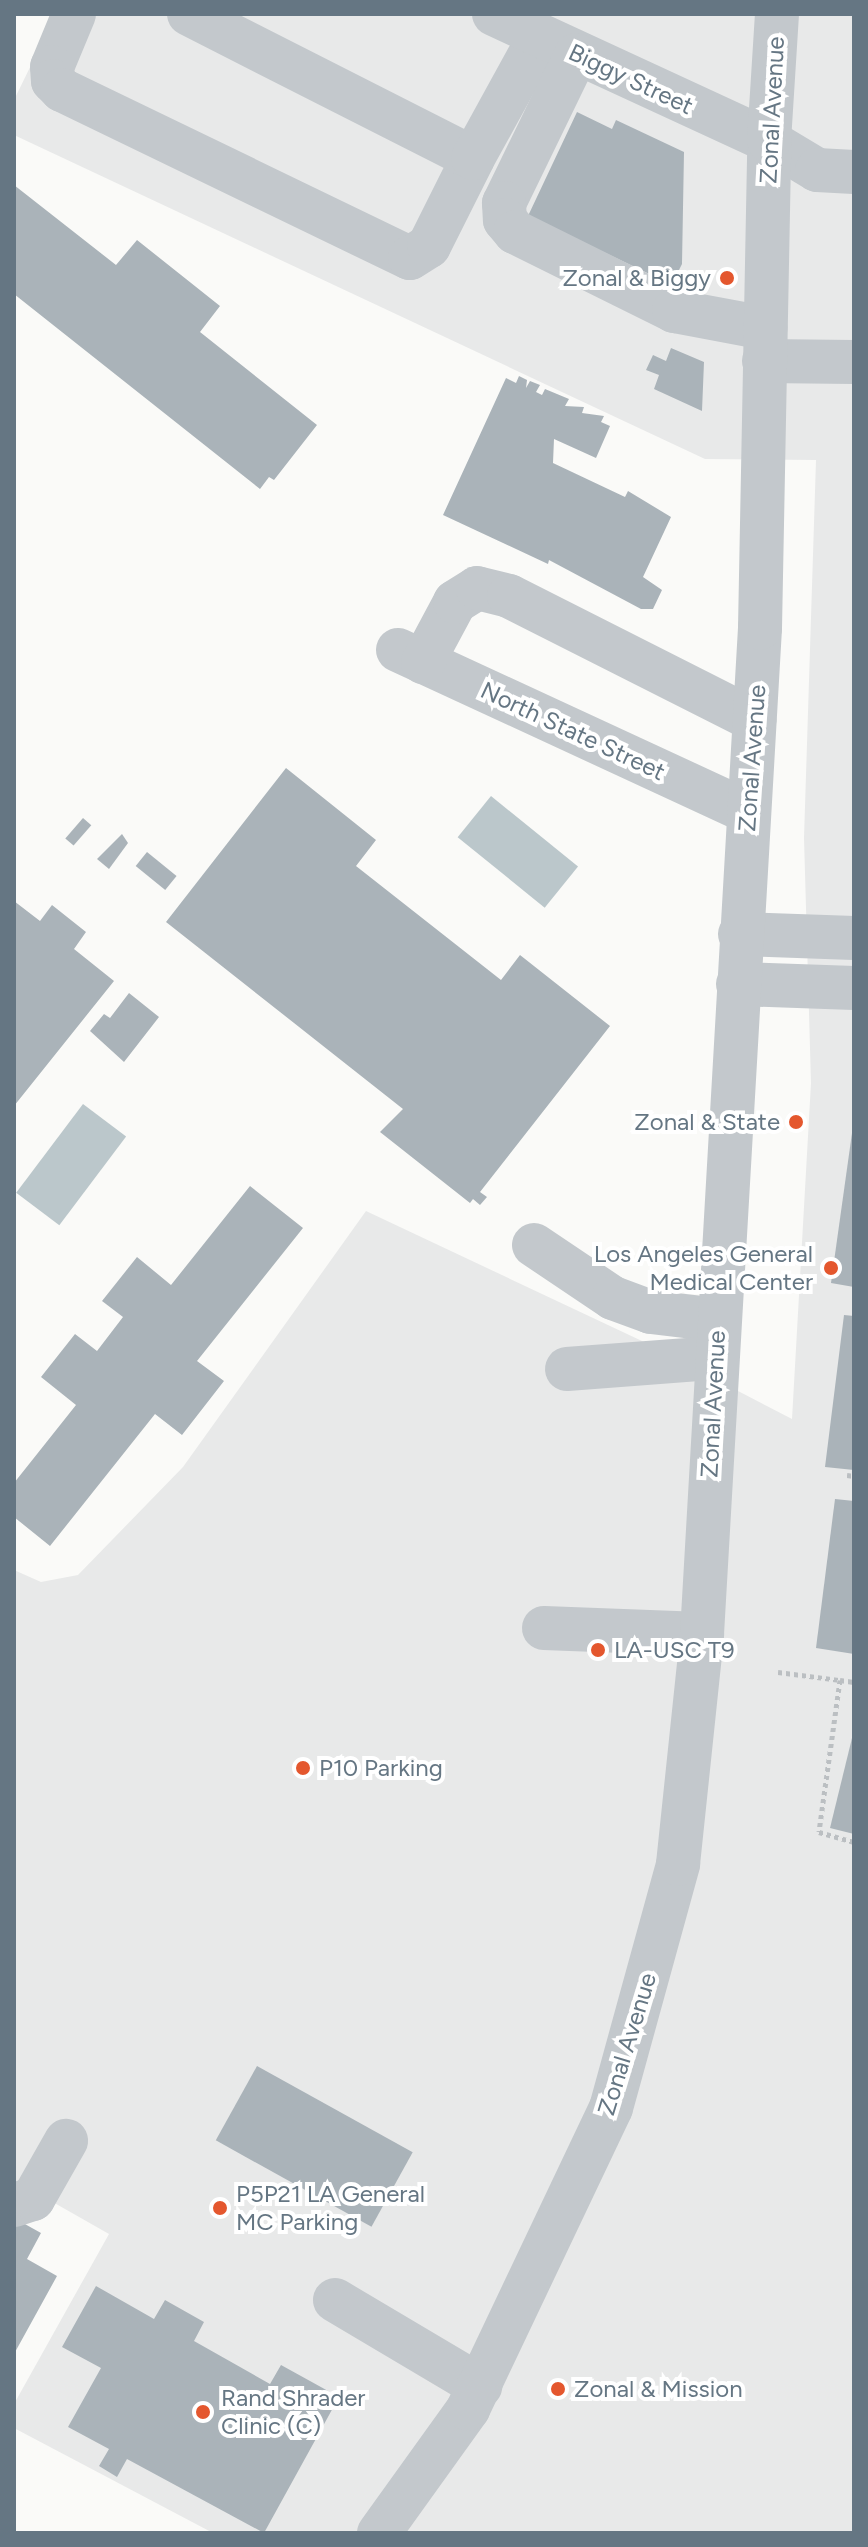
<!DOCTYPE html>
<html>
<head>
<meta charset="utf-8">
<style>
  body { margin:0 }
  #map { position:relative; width:868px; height:2547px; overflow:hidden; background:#fafaf8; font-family:Figtree,sans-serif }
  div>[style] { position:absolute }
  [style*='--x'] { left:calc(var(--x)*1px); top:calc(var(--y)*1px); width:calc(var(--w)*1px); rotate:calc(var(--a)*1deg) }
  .built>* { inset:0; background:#e8e9e9 }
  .water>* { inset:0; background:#bbc7cb; transform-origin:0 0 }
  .building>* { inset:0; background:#aab3b9; transform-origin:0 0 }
  .path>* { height:5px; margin-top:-2.5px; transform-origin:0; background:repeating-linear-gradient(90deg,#bbbfc2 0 4px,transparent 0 8px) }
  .minor>* { height:44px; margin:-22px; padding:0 22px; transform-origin:22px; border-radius:22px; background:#c3c8cc }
  .dots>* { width:22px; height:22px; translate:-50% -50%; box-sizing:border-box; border:4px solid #fff; border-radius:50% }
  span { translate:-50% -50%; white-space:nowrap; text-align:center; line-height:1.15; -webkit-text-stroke:8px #fff; paint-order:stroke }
  .street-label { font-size:24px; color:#657683 }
  .poi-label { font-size:24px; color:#657683 }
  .right { translate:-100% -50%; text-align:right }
  .left { translate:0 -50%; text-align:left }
  .frame { position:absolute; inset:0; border:16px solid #657683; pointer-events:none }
</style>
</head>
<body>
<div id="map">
  <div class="built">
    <div style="clip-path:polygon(56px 14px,854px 14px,854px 2533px,213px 2533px,14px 2428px,14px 2404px,109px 2234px,14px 2180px,14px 1570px,41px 1582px,78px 1575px,183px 1467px,366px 1211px,642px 1341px,792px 1419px,811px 1083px,804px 838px,816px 460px,705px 459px,14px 135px,14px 100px)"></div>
  </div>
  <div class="water">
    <div style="left:491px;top:796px;width:112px;height:53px;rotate:39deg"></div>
    <div style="left:83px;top:1104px;width:54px;height:111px;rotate:37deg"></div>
  </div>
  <div class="building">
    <div style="clip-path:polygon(577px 112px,612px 129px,616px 120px,684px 152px,682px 264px,668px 292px,659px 287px,662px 280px,528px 216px)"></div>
    <div style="clip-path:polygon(14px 185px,116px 265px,137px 240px,220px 306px,200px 332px,317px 425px,274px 480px,269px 477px,260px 489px,14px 294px)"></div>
    <div style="clip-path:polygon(671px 348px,704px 362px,702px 411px,654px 389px,659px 375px,646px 370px,653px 355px,666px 361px)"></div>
    <div style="clip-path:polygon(519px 376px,527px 380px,526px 388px,530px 381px,540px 385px,536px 392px,542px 395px,545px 389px,569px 399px,565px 406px,584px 407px,582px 413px,604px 416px,601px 422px,610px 426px,596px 458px,554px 439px,553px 463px,625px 497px,628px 491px,671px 517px,643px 577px,662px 590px,653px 609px,641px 609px,549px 560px,548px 564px,443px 515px,506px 378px,516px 383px)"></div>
    <div style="clip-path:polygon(286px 768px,376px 840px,356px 866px,501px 980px,520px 955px,610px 1026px,480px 1192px,487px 1197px,480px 1205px,473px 1199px,470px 1203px,380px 1132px,403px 1109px,166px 922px)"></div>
    <div style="left:83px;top:818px;width:11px;height:27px;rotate:41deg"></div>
    <div style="clip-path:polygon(122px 834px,128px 843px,109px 869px,97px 859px)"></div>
    <div style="left:147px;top:852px;width:38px;height:18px;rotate:39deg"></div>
    <div style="clip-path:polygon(14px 901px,40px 921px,52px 905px,86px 932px,74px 949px,114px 981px,14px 1106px)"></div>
    <div style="clip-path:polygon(129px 993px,159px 1017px,124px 1062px,90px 1031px,104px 1014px,110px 1018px)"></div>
    <div style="clip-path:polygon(852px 1133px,854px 1133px,854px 1287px,831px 1283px)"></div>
    <div style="clip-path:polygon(250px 1186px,303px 1228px,197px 1361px,224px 1381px,182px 1435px,155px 1414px,50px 1546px,14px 1517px,14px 1483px,76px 1405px,41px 1377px,75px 1334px,97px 1351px,123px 1317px,102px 1301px,137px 1257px,171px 1285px)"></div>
    <div style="clip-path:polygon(844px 1315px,854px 1316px,854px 1470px,825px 1467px)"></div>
    <div style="clip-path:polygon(835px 1499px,854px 1501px,854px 1654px,816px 1648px)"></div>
    <div style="clip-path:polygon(853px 1734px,854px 1734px,854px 1834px,830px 1828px)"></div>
    <div style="left:257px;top:2066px;width:178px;height:85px;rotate:29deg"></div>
    <div style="clip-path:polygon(14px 2218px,41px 2233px,27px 2259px,57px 2276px,14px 2354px)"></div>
    <div style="clip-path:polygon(96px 2286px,154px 2319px,165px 2300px,204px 2322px,194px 2341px,270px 2384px,281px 2365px,339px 2397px,264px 2533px,127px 2459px,117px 2477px,99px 2466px,109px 2449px,68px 2427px,101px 2368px,62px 2347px)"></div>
  </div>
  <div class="path">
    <div style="--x:847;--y:1475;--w:7;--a:8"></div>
    <div style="--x:778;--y:1672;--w:63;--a:7.4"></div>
    <div style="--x:840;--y:1680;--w:153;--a:97.9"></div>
    <div style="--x:819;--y:1832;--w:36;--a:16"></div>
    <div style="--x:840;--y:1680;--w:14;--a:8"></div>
  </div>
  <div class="minor">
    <div style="--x:74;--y:14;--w:57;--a:112.5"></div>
    <div style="--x:52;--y:67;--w:14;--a:86"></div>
    <div style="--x:53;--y:81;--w:13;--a:45"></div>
    <div style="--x:62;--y:90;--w:386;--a:25.8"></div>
    <div style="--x:410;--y:258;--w:22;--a:-32"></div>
    <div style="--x:429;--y:246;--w:98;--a:-63.4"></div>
    <div style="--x:189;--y:14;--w:318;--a:26.9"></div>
    <div style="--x:473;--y:158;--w:139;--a:-61.2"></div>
    <div style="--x:494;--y:14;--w:303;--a:24.8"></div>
    <div style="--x:769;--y:141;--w:56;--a:31.1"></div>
    <div style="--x:817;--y:170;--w:37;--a:3"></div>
    <div style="--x:576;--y:55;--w:165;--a:115.9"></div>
    <div style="--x:504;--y:203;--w:17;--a:87"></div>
    <div style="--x:505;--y:220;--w:16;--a:50"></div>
    <div style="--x:515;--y:232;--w:178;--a:26.4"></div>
    <div style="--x:674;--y:311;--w:93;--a:10.6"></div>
    <div style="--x:764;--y:361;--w:90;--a:0.6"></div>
    <div style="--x:398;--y:650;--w:386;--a:24.8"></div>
    <div style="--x:423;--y:662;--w:68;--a:-61.9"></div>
    <div style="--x:455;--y:602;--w:26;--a:-32"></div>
    <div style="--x:477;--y:588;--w:33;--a:14"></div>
    <div style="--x:509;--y:596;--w:275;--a:26.8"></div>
    <div style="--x:740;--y:934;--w:114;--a:2"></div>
    <div style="--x:738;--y:984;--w:116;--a:2"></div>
    <div style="--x:534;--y:1245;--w:95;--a:33.9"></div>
    <div style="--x:613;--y:1298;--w:40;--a:20.2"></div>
    <div style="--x:651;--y:1312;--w:67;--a:6.8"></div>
    <div style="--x:567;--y:1369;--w:148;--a:-4.3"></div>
    <div style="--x:544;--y:1628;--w:158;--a:2.2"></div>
    <div style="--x:14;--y:2205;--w:20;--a:-18"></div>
    <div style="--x:33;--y:2199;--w:67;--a:-60.4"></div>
    <div style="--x:335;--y:2300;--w:169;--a:30.7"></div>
    <div style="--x:379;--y:2533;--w:153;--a:-54.3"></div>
    <div style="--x:468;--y:2409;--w:333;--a:-64.6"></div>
    <div style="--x:611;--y:2108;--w:253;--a:-74.6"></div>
    <div style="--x:678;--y:1864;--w:231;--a:-84"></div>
    <div style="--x:702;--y:1634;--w:1008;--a:-86.7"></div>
    <div style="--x:760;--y:628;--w:487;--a:-88.9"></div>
    <div style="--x:769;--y:141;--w:127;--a:-86.4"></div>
  </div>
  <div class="dots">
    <div style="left:727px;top:278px;background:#e4572e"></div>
    <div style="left:796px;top:1122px;background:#e4572e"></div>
    <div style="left:831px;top:1268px;background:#e4572e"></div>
    <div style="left:598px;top:1650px;background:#e4572e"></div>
    <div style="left:303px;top:1768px;background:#e4572e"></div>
    <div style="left:220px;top:2208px;background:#e4572e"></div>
    <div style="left:558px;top:2389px;background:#e4572e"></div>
    <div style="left:203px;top:2412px;background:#e4572e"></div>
  </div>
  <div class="street-label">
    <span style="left:631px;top:79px;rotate:25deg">Biggy Street</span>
    <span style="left:772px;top:110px;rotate:-87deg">Zonal Avenue</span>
    <span style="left:573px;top:731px;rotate:25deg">North State Street</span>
    <span style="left:752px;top:758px;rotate:-86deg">Zonal Avenue</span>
    <span style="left:713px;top:1404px;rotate:-87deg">Zonal Avenue</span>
    <span style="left:627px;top:2044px;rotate:-73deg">Zonal Avenue</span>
  </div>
  <div class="poi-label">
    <span class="right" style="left:711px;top:278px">Zonal &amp; Biggy</span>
    <span class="right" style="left:780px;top:1122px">Zonal &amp; State</span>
    <span class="right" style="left:813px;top:1268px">Los Angeles General<br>Medical Center</span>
    <span class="left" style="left:614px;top:1650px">LA-USC T9</span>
    <span class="left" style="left:319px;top:1768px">P10 Parking</span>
    <span class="left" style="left:236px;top:2208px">P5P21 LA General<br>MC Parking</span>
    <span class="left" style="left:574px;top:2389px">Zonal &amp; Mission</span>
    <span class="left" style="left:221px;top:2412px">Rand Shrader<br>Clinic (C)</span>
  </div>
  <div class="frame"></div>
</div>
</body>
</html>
